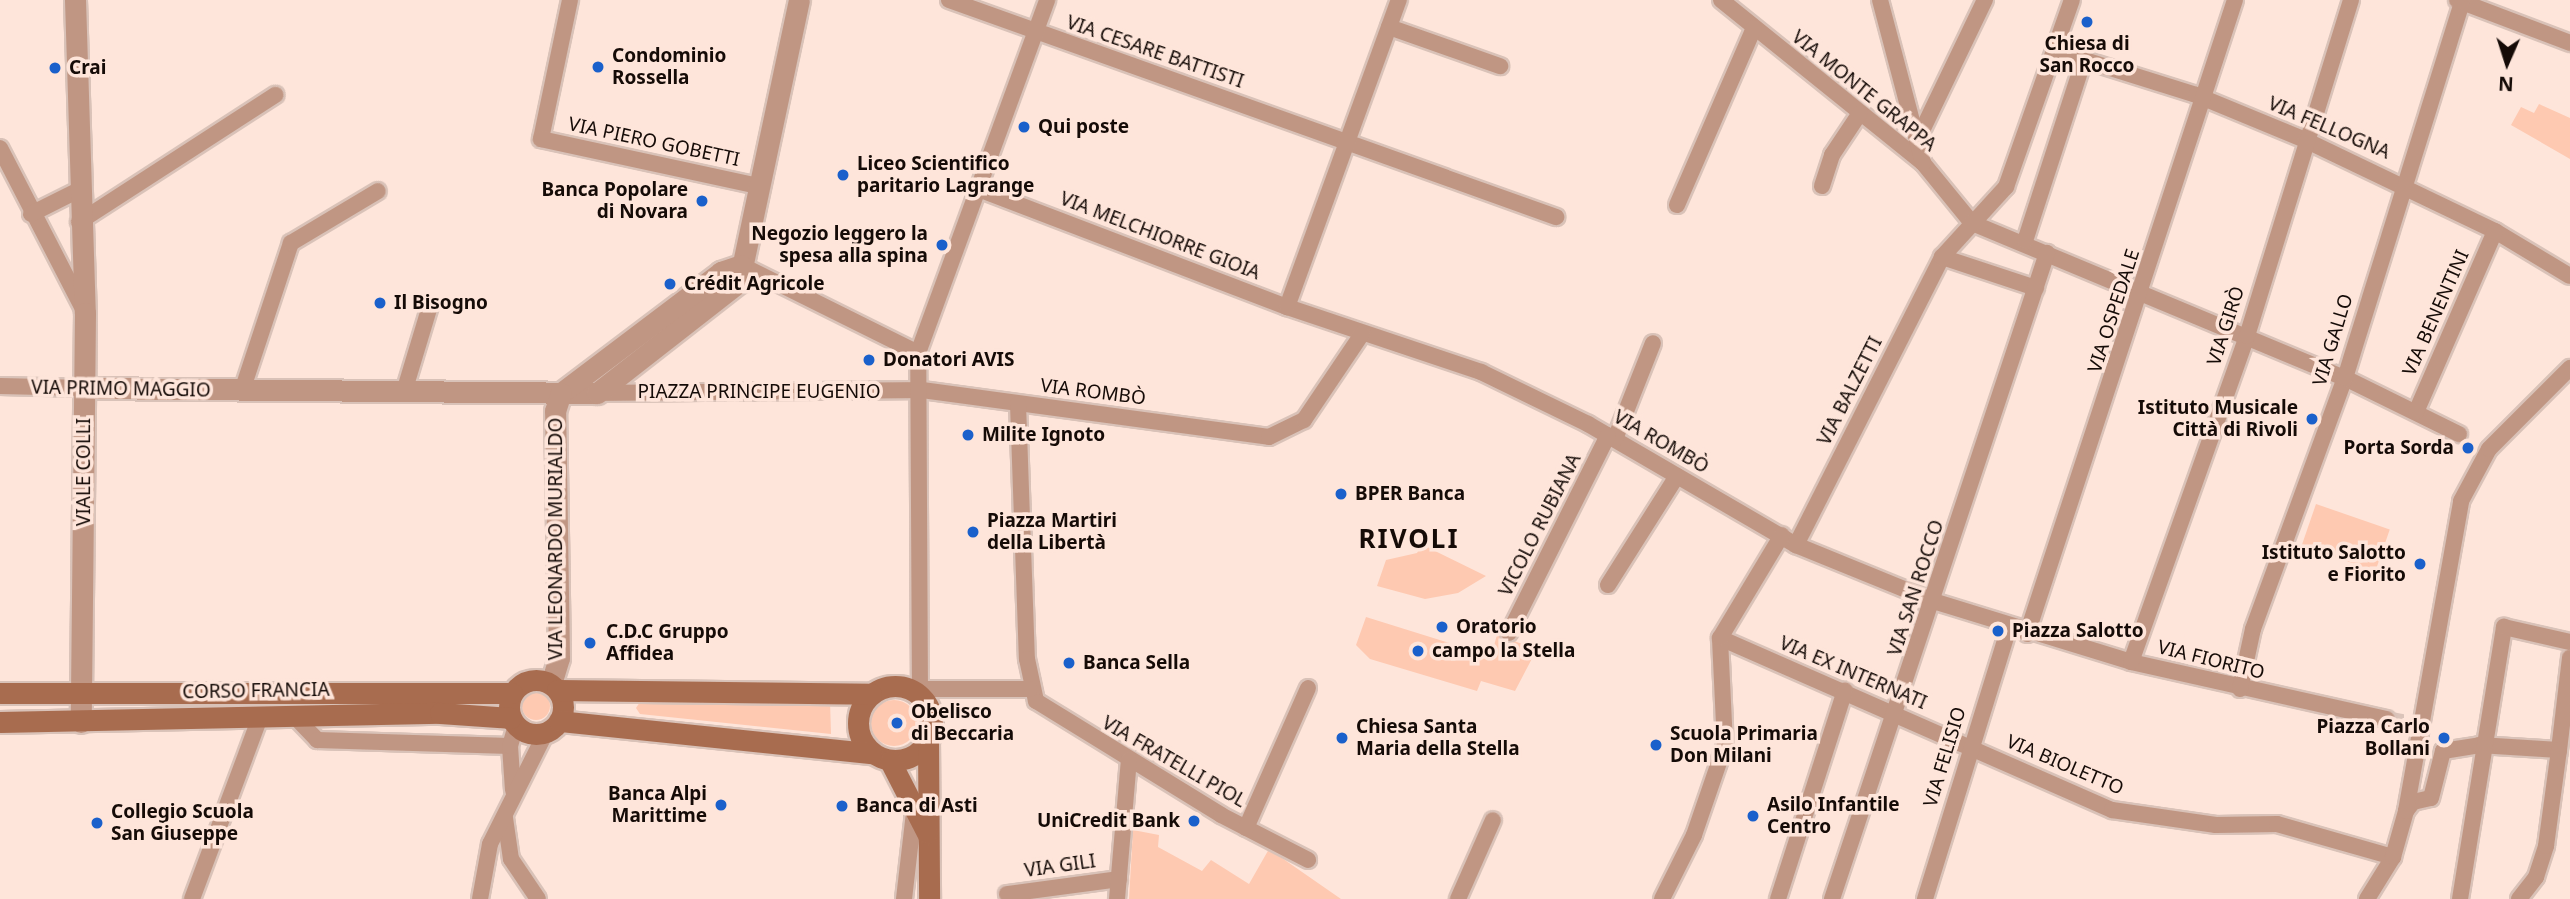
<!DOCTYPE html>
<html>
<head>
<meta charset="utf-8">
<style>
  body { margin:0 }
  #map { position:relative; width:2570px; height:899px; overflow:hidden; background:#fee5da; font-family:"Noto Sans",sans-serif }
  div>[style] { position:absolute }
  [style*='--x'] { left:calc(var(--x)*1px); top:calc(var(--y)*1px); width:calc(var(--w)*1px); rotate:calc(var(--a)*1deg) }
  .green>* { inset:0; background:#fec9b1; transform-origin:0 0 }
  .round { border-radius:50% }
  .minor-tunnel>* { height:16px; margin-top:-8px; transform-origin:0; background:repeating-linear-gradient(90deg,#dbc4ba 0 16px,transparent 0 24px) }
  .roads { filter:drop-shadow(2px 0 #d9c2b8) drop-shadow(-2px 0 #d9c2b8) drop-shadow(0 2px #d9c2b8) drop-shadow(0 -2px #d9c2b8) }
  .minor>* { height:16px; margin:-8px; padding:0 8px; transform-origin:8px; border-radius:8px; background:#c09683 }
  .tertiary>* { height:21px; margin:-10.5px; padding:0 10.5px; transform-origin:10.5px; border-radius:10.5px; background:#c09683 }
  .secondary>* { height:21px; margin:-10.5px; padding:0 10.5px; transform-origin:10.5px; border-radius:10.5px; background:#a86c4f }
  .secondary>.ring { margin:-10.5px; padding:0; box-sizing:content-box; background:none; border:21px solid #a86c4f; border-radius:50% }
  .dots>* { width:19px; height:19px; translate:-50% -50%; box-sizing:border-box; border:4px solid #fee5da; border-radius:50% }
  span { translate:-50% -50%; white-space:nowrap; text-align:center; line-height:1.15; -webkit-text-stroke:7px #fee5da; paint-order:stroke }
  .poi-label { font-size:19px; color:#150b07; font-weight:700 }
  .left { translate:0 -50%; text-align:left }
  .right { translate:-100% -50%; text-align:right }
  .street-label { font-size:19px; color:#150b07 }
  .district-label { font-size:26px; color:#150b07; font-weight:700; letter-spacing:2px }
  .north { position:absolute; left:2472px; top:28px; width:70px; height:70px; -webkit-text-stroke:5px #fee5da; paint-order:stroke; rotate:183deg; font-size:19px; font-weight:700; line-height:28px; text-align:center; color:#150b07 }
  .north::after { content:''; display:block; margin:auto; width:24px; height:32px; background:#150b07; clip-path:polygon(50% 0,100% 100%,50% 72%,0 100%) }
</style>
</head>
<body>
<div id="map">
  <div class="green">
    <div style="clip-path:polygon(2539px 104px,2570px 118px,2570px 159px,2511px 125px,2521px 107px,2534px 113px)"></div>
    <div style="left:2316px;top:504px;width:78px;height:44px;rotate:19deg"></div>
    <div style="clip-path:polygon(1422px 544px,1433px 550px,1486px 576px,1458px 593px,1425px 599px,1377px 586px,1386px 560px,1417px 553px)"></div>
    <div style="clip-path:polygon(1366px 617px,1491px 656px,1497px 635px,1537px 649px,1515px 691px,1481px 681px,1477px 691px,1370px 659px,1356px 645px)"></div>
    <div class="round" style="left:522px;top:692px;width:28px;height:28px"></div>
    <div class="round" style="left:871px;top:700px;width:46px;height:46px"></div>
    <div style="clip-path:polygon(830px 701px,831px 734px,640px 714px,636px 708px,640px 702px)"></div>
    <div style="clip-path:polygon(1133px 830px,1159px 835px,1158px 847px,1202px 871px,1211px 860px,1249px 884px,1269px 849px,1341px 899px,1129px 899px)"></div>
  </div>
  <div class="minor-tunnel">
    <div style="--x:2387;--y:719;--w:33;--a:11"></div>
  </div>
  <div class="roads">
    <div class="minor">
      <div style="--x:570;--y:0;--w:142;--a:101.8"></div>
      <div style="--x:541;--y:139;--w:223;--a:12.2"></div>
      <div style="--x:949;--y:0;--w:645;--a:19.67"></div>
      <div style="--x:1721;--y:0;--w:260;--a:38.9"></div>
      <div style="--x:1923;--y:163;--w:77;--a:50.8"></div>
      <div style="--x:1972;--y:223;--w:404;--a:22.6"></div>
      <div style="--x:2345;--y:378;--w:127;--a:26.2"></div>
      <div style="--x:1880;--y:0;--w:169;--a:75.2"></div>
      <div style="--x:2457;--y:0;--w:121;--a:20.8"></div>
      <div style="--x:1389;--y:27;--w:118;--a:19.4"></div>
      <div style="--x:2056;--y:51;--w:147;--a:17.4"></div>
      <div style="--x:2196;--y:95;--w:118;--a:22.4"></div>
      <div style="--x:2305;--y:140;--w:211;--a:25.6"></div>
      <div style="--x:2495;--y:231;--w:87;--a:31"></div>
      <div style="--x:1917;--y:141;--w:157;--a:-64.3"></div>
      <div style="--x:0;--y:148;--w:186;--a:62.7"></div>
      <div style="--x:1822;--y:186;--w:33;--a:-72"></div>
      <div style="--x:1832;--y:155;--w:50;--a:-56.3"></div>
      <div style="--x:978;--y:189;--w:331;--a:20.9"></div>
      <div style="--x:1287;--y:307;--w:205;--a:18.5"></div>
      <div style="--x:1481;--y:372;--w:119;--a:25.9"></div>
      <div style="--x:1588;--y:424;--w:241;--a:30.2"></div>
      <div style="--x:1796;--y:545;--w:148;--a:22.2"></div>
      <div style="--x:1933;--y:601;--w:207;--a:17.1"></div>
      <div style="--x:2131;--y:662;--w:262;--a:12.6"></div>
      <div style="--x:1677;--y:205;--w:193;--a:-66.5"></div>
      <div style="--x:31;--y:214;--w:51;--a:-26.6"></div>
      <div style="--x:79;--y:222;--w:234;--a:-32.9"></div>
      <div style="--x:2025;--y:241;--w:191;--a:-72"></div>
      <div style="--x:1942;--y:257;--w:99;--a:18.3"></div>
      <div style="--x:741;--y:265;--w:198;--a:26.4"></div>
      <div style="--x:1287;--y:307;--w:327;--a:-70"></div>
      <div style="--x:0;--y:386;--w:85;--a:1.3"></div>
      <div style="--x:242;--y:391;--w:156;--a:-71.7"></div>
      <div style="--x:291;--y:243;--w:101;--a:-30.9"></div>
      <div style="--x:404;--y:392;--w:87;--a:-73.2"></div>
      <div style="--x:597;--y:393;--w:325;--a:-0.5"></div>
      <div style="--x:922;--y:390;--w:350;--a:7.7"></div>
      <div style="--x:1269;--y:437;--w:39;--a:-26"></div>
      <div style="--x:1304;--y:420;--w:104;--a:-56"></div>
      <div style="--x:1018;--y:404;--w:255;--a:88"></div>
      <div style="--x:1027;--y:659;--w:43;--a:77.9"></div>
      <div style="--x:1036;--y:701;--w:217;--a:31.6"></div>
      <div style="--x:1221;--y:815;--w:98;--a:27.3"></div>
      <div style="--x:2416;--y:412;--w:197;--a:-66.4"></div>
      <div style="--x:1615;--y:439;--w:103;--a:-68.4"></div>
      <div style="--x:1796;--y:545;--w:323;--a:-63.1"></div>
      <div style="--x:1942;--y:257;--w:95;--a:-47.6"></div>
      <div style="--x:2006;--y:187;--w:198;--a:-70.6"></div>
      <div style="--x:1608;--y:585;--w:129;--a:-57.7"></div>
      <div style="--x:1509;--y:633;--w:221;--a:-63.4"></div>
      <div style="--x:2027;--y:634;--w:667;--a:-71.84"></div>
      <div style="--x:1720;--y:638;--w:428;--a:23.7"></div>
      <div style="--x:2112;--y:810;--w:105;--a:8.2"></div>
      <div style="--x:2216;--y:825;--w:61;--a:-0.9"></div>
      <div style="--x:2277;--y:824;--w:121;--a:15.9"></div>
      <div style="--x:2131;--y:662;--w:346;--a:-70.4"></div>
      <div style="--x:2247;--y:336;--w:352;--a:-72.8"></div>
      <div style="--x:924;--y:689;--w:106;--a:0"></div>
      <div style="--x:2240;--y:689;--w:61;--a:-77.8"></div>
      <div style="--x:2253;--y:629;--w:267;--a:-69.9"></div>
      <div style="--x:2345;--y:378;--w:394;--a:-72.7"></div>
      <div style="--x:920;--y:695;--w:342;--a:-90.3"></div>
      <div style="--x:918;--y:353;--w:376;--a:-69.9"></div>
      <div style="--x:298;--y:720;--w:28;--a:46"></div>
      <div style="--x:317;--y:740;--w:193;--a:1.8"></div>
      <div style="--x:513;--y:790;--w:44;--a:-93.9"></div>
      <div style="--x:510;--y:746;--w:22;--a:-74"></div>
      <div style="--x:2406;--y:811;--w:11;--a:-52"></div>
      <div style="--x:2413;--y:802;--w:18;--a:-13"></div>
      <div style="--x:2431;--y:798;--w:49;--a:-75.7"></div>
      <div style="--x:2443;--y:751;--w:36;--a:-9"></div>
      <div style="--x:2479;--y:745;--w:80;--a:3.6"></div>
      <div style="--x:2559;--y:750;--w:93;--a:-83.2"></div>
      <div style="--x:505;--y:818;--w:41;--a:81.7"></div>
      <div style="--x:511;--y:859;--w:48;--a:56"></div>
      <div style="--x:1246;--y:828;--w:153;--a:-66.1"></div>
      <div style="--x:1007;--y:894;--w:113;--a:-7.6"></div>
      <div style="--x:192;--y:899;--w:191;--a:-69.5"></div>
      <div style="--x:480;--y:899;--w:56;--a:-79.7"></div>
      <div style="--x:490;--y:844;--w:125;--a:-63.4"></div>
      <div style="--x:904;--y:899;--w:96;--a:-83.4"></div>
      <div style="--x:1117;--y:899;--w:140;--a:-85.1"></div>
      <div style="--x:1458;--y:899;--w:86;--a:-66.1"></div>
      <div style="--x:1662;--y:899;--w:72;--a:-63.4"></div>
      <div style="--x:1694;--y:835;--w:95;--a:-71"></div>
      <div style="--x:1725;--y:745;--w:107;--a:-92.7"></div>
      <div style="--x:1720;--y:638;--w:120;--a:-59"></div>
      <div style="--x:1778;--y:899;--w:219;--a:-72.2"></div>
      <div style="--x:1832;--y:899;--w:681;--a:-71.59"></div>
      <div style="--x:1925;--y:899;--w:284;--a:-72.8"></div>
      <div style="--x:2367;--y:899;--w:49;--a:-58.2"></div>
      <div style="--x:2393;--y:857;--w:48;--a:-74.2"></div>
      <div style="--x:2406;--y:811;--w:315;--a:-79.9"></div>
      <div style="--x:2461;--y:501;--w:59;--a:-61.7"></div>
      <div style="--x:2489;--y:449;--w:115;--a:-45"></div>
      <div style="--x:2460;--y:899;--w:276;--a:-80.8"></div>
      <div style="--x:2504;--y:627;--w:68;--a:12.8"></div>
      <div style="--x:2519;--y:899;--w:28;--a:-52"></div>
      <div style="--x:2536;--y:877;--w:33;--a:-72"></div>
      <div style="--x:2546;--y:846;--w:97;--a:-82.3"></div>
    </div>
    <div class="tertiary">
      <div style="--x:75;--y:0;--w:313;--a:88.2"></div>
      <div style="--x:85;--y:313;--w:409;--a:90.6"></div>
      <div style="--x:85;--y:388;--w:512;--a:0.56"></div>
      <div style="--x:597;--y:393;--w:180;--a:-38"></div>
      <div style="--x:739;--y:282;--w:288;--a:-78"></div>
      <div style="--x:561;--y:393;--w:201;--a:-37.1"></div>
      <div style="--x:721;--y:272;--w:21;--a:-19"></div>
      <div style="--x:551;--y:684;--w:27;--a:-73"></div>
      <div style="--x:559;--y:658;--w:247;--a:-90.9"></div>
      <div style="--x:555;--y:411;--w:19;--a:-72"></div>
    </div>
    <div class="secondary">
      <div class="ring" style="left:509px;top:680px;width:33px;height:33px"></div>
      <div class="ring" style="left:858px;top:686px;width:53px;height:53px"></div>
      <div style="--x:557;--y:690;--w:314;--a:0.7"></div>
      <div style="--x:0;--y:693;--w:512;--a:0"></div>
      <div style="--x:559;--y:721;--w:314;--a:5.9"></div>
      <div style="--x:0;--y:722;--w:440;--a:-1.2"></div>
      <div style="--x:440;--y:713;--w:71;--a:4"></div>
      <div style="--x:928;--y:740;--w:159;--a:89.6"></div>
      <div style="--x:890;--y:761;--w:81;--a:62.8"></div>
    </div>
  </div>
  <div class="dots">
    <div style="left:2087px;top:22px;background:#1a60cb"></div>
    <div style="left:598px;top:67px;background:#1a60cb"></div>
    <div style="left:55px;top:68px;background:#1a60cb"></div>
    <div style="left:1024px;top:127px;background:#1a60cb"></div>
    <div style="left:843px;top:175px;background:#1a60cb"></div>
    <div style="left:702px;top:201px;background:#1a60cb"></div>
    <div style="left:942px;top:245px;background:#1a60cb"></div>
    <div style="left:670px;top:284px;background:#1a60cb"></div>
    <div style="left:380px;top:303px;background:#1a60cb"></div>
    <div style="left:869px;top:360px;background:#1a60cb"></div>
    <div style="left:2312px;top:419px;background:#1a60cb"></div>
    <div style="left:968px;top:435px;background:#1a60cb"></div>
    <div style="left:2468px;top:448px;background:#1a60cb"></div>
    <div style="left:1341px;top:494px;background:#1a60cb"></div>
    <div style="left:973px;top:532px;background:#1a60cb"></div>
    <div style="left:2420px;top:564px;background:#1a60cb"></div>
    <div style="left:1442px;top:627px;background:#1a60cb"></div>
    <div style="left:1998px;top:631px;background:#1a60cb"></div>
    <div style="left:590px;top:643px;background:#1a60cb"></div>
    <div style="left:1418px;top:651px;background:#1a60cb"></div>
    <div style="left:1069px;top:663px;background:#1a60cb"></div>
    <div style="left:897px;top:723px;background:#1a60cb"></div>
    <div style="left:1342px;top:738px;background:#1a60cb"></div>
    <div style="left:2444px;top:738px;background:#1a60cb"></div>
    <div style="left:1656px;top:745px;background:#1a60cb"></div>
    <div style="left:721px;top:805px;background:#1a60cb"></div>
    <div style="left:842px;top:806px;background:#1a60cb"></div>
    <div style="left:1753px;top:816px;background:#1a60cb"></div>
    <div style="left:1194px;top:821px;background:#1a60cb"></div>
    <div style="left:97px;top:823px;background:#1a60cb"></div>
  </div>
  <div class="poi-label">
    <span style="left:2087px;top:55px">Chiesa di<br>San Rocco</span>
    <span class="left" style="left:612px;top:67px">Condominio<br>Rossella</span>
    <span class="left" style="left:69px;top:68px">Crai</span>
    <span class="left" style="left:1038px;top:127px">Qui poste</span>
    <span class="left" style="left:857px;top:175px">Liceo Scientifico<br>paritario Lagrange</span>
    <span class="right" style="left:688px;top:201px">Banca Popolare<br>di Novara</span>
    <span class="right" style="left:928px;top:245px">Negozio leggero la<br>spesa alla spina</span>
    <span class="left" style="left:684px;top:284px">Crédit Agricole</span>
    <span class="left" style="left:394px;top:303px">Il Bisogno</span>
    <span class="left" style="left:883px;top:360px">Donatori AVIS</span>
    <span class="right" style="left:2298px;top:419px">Istituto Musicale<br>Città di Rivoli</span>
    <span class="left" style="left:982px;top:435px">Milite Ignoto</span>
    <span class="right" style="left:2454px;top:448px">Porta Sorda</span>
    <span class="left" style="left:1355px;top:494px">BPER Banca</span>
    <span class="left" style="left:987px;top:532px">Piazza Martiri<br>della Libertà</span>
    <span class="right" style="left:2406px;top:564px">Istituto Salotto<br>e Fiorito</span>
    <span class="left" style="left:1456px;top:627px">Oratorio</span>
    <span class="left" style="left:2012px;top:631px">Piazza Salotto</span>
    <span class="left" style="left:606px;top:643px">C.D.C Gruppo<br>Affidea</span>
    <span class="left" style="left:1432px;top:651px">campo la Stella</span>
    <span class="left" style="left:1083px;top:663px">Banca Sella</span>
    <span class="left" style="left:911px;top:723px">Obelisco<br>di Beccaria</span>
    <span class="left" style="left:1356px;top:738px">Chiesa Santa<br>Maria della Stella</span>
    <span class="right" style="left:2430px;top:738px">Piazza Carlo<br>Bollani</span>
    <span class="left" style="left:1670px;top:745px">Scuola Primaria<br>Don Milani</span>
    <span class="right" style="left:707px;top:805px">Banca Alpi<br>Marittime</span>
    <span class="left" style="left:1767px;top:816px">Asilo Infantile<br>Centro</span>
    <span class="left" style="left:856px;top:806px">Banca di Asti</span>
    <span class="left" style="left:111px;top:823px">Collegio Scuola<br>San Giuseppe</span>
    <span class="right" style="left:1180px;top:821px">UniCredit Bank</span>
  </div>
  <div class="street-label">
    <span style="left:1155px;top:52px;rotate:19deg">VIA CESARE BATTISTI</span>
    <span style="left:1864px;top:91px;rotate:39deg">VIA MONTE GRAPPA</span>
    <span style="left:2329px;top:128px;rotate:23deg">VIA FELLOGNA</span>
    <span style="left:654px;top:142px;rotate:12deg">VIA PIERO GOBETTI</span>
    <span style="left:1160px;top:236px;rotate:21deg">VIA MELCHIORRE GIOIA</span>
    <span style="left:2114px;top:311px;rotate:-72deg">VIA OSPEDALE</span>
    <span style="left:2436px;top:313px;rotate:-66deg">VIA BENENTINI</span>
    <span style="left:2226px;top:326px;rotate:-72deg">VIA GIRÒ</span>
    <span style="left:2333px;top:340px;rotate:-73deg">VIA GALLO</span>
    <span style="left:121px;top:389px;rotate:1deg">VIA PRIMO MAGGIO</span>
    <span style="left:1850px;top:391px;rotate:-63deg">VIA BALZETTI</span>
    <span style="left:759px;top:392px">PIAZZA PRINCIPE EUGENIO</span>
    <span style="left:1093px;top:392px;rotate:7deg">VIA ROMBÒ</span>
    <span style="left:1661px;top:442px;rotate:30deg">VIA ROMBÒ</span>
    <span style="left:84px;top:472px;rotate:-90deg">VIALE COLLI</span>
    <span style="left:1540px;top:525px;rotate:-63deg">VICOLO RUBIANA</span>
    <span style="left:556px;top:539px;rotate:-90deg">VIA LEONARDO MURIALDO</span>
    <span style="left:1916px;top:588px;rotate:-72deg">VIA SAN ROCCO</span>
    <span style="left:2211px;top:660px;rotate:14deg">VIA FIORITO</span>
    <span style="left:1853px;top:673px;rotate:23deg">VIA EX INTERNATI</span>
    <span style="left:256px;top:691px;rotate:-1deg">CORSO FRANCIA</span>
    <span style="left:1945px;top:757px;rotate:-73deg">VIA FELISIO</span>
    <span style="left:1174px;top:762px;rotate:30deg">VIA FRATELLI PIOL</span>
    <span style="left:2065px;top:765px;rotate:23deg">VIA BIOLETTO</span>
    <span style="left:1060px;top:866px;rotate:-8deg">VIA GILI</span>
  </div>
  <div class="district-label">
    <span style="left:1409px;top:539px">RIVOLI</span>
  </div>
  <div class="north">N</div>
</div>
</body>
</html>
